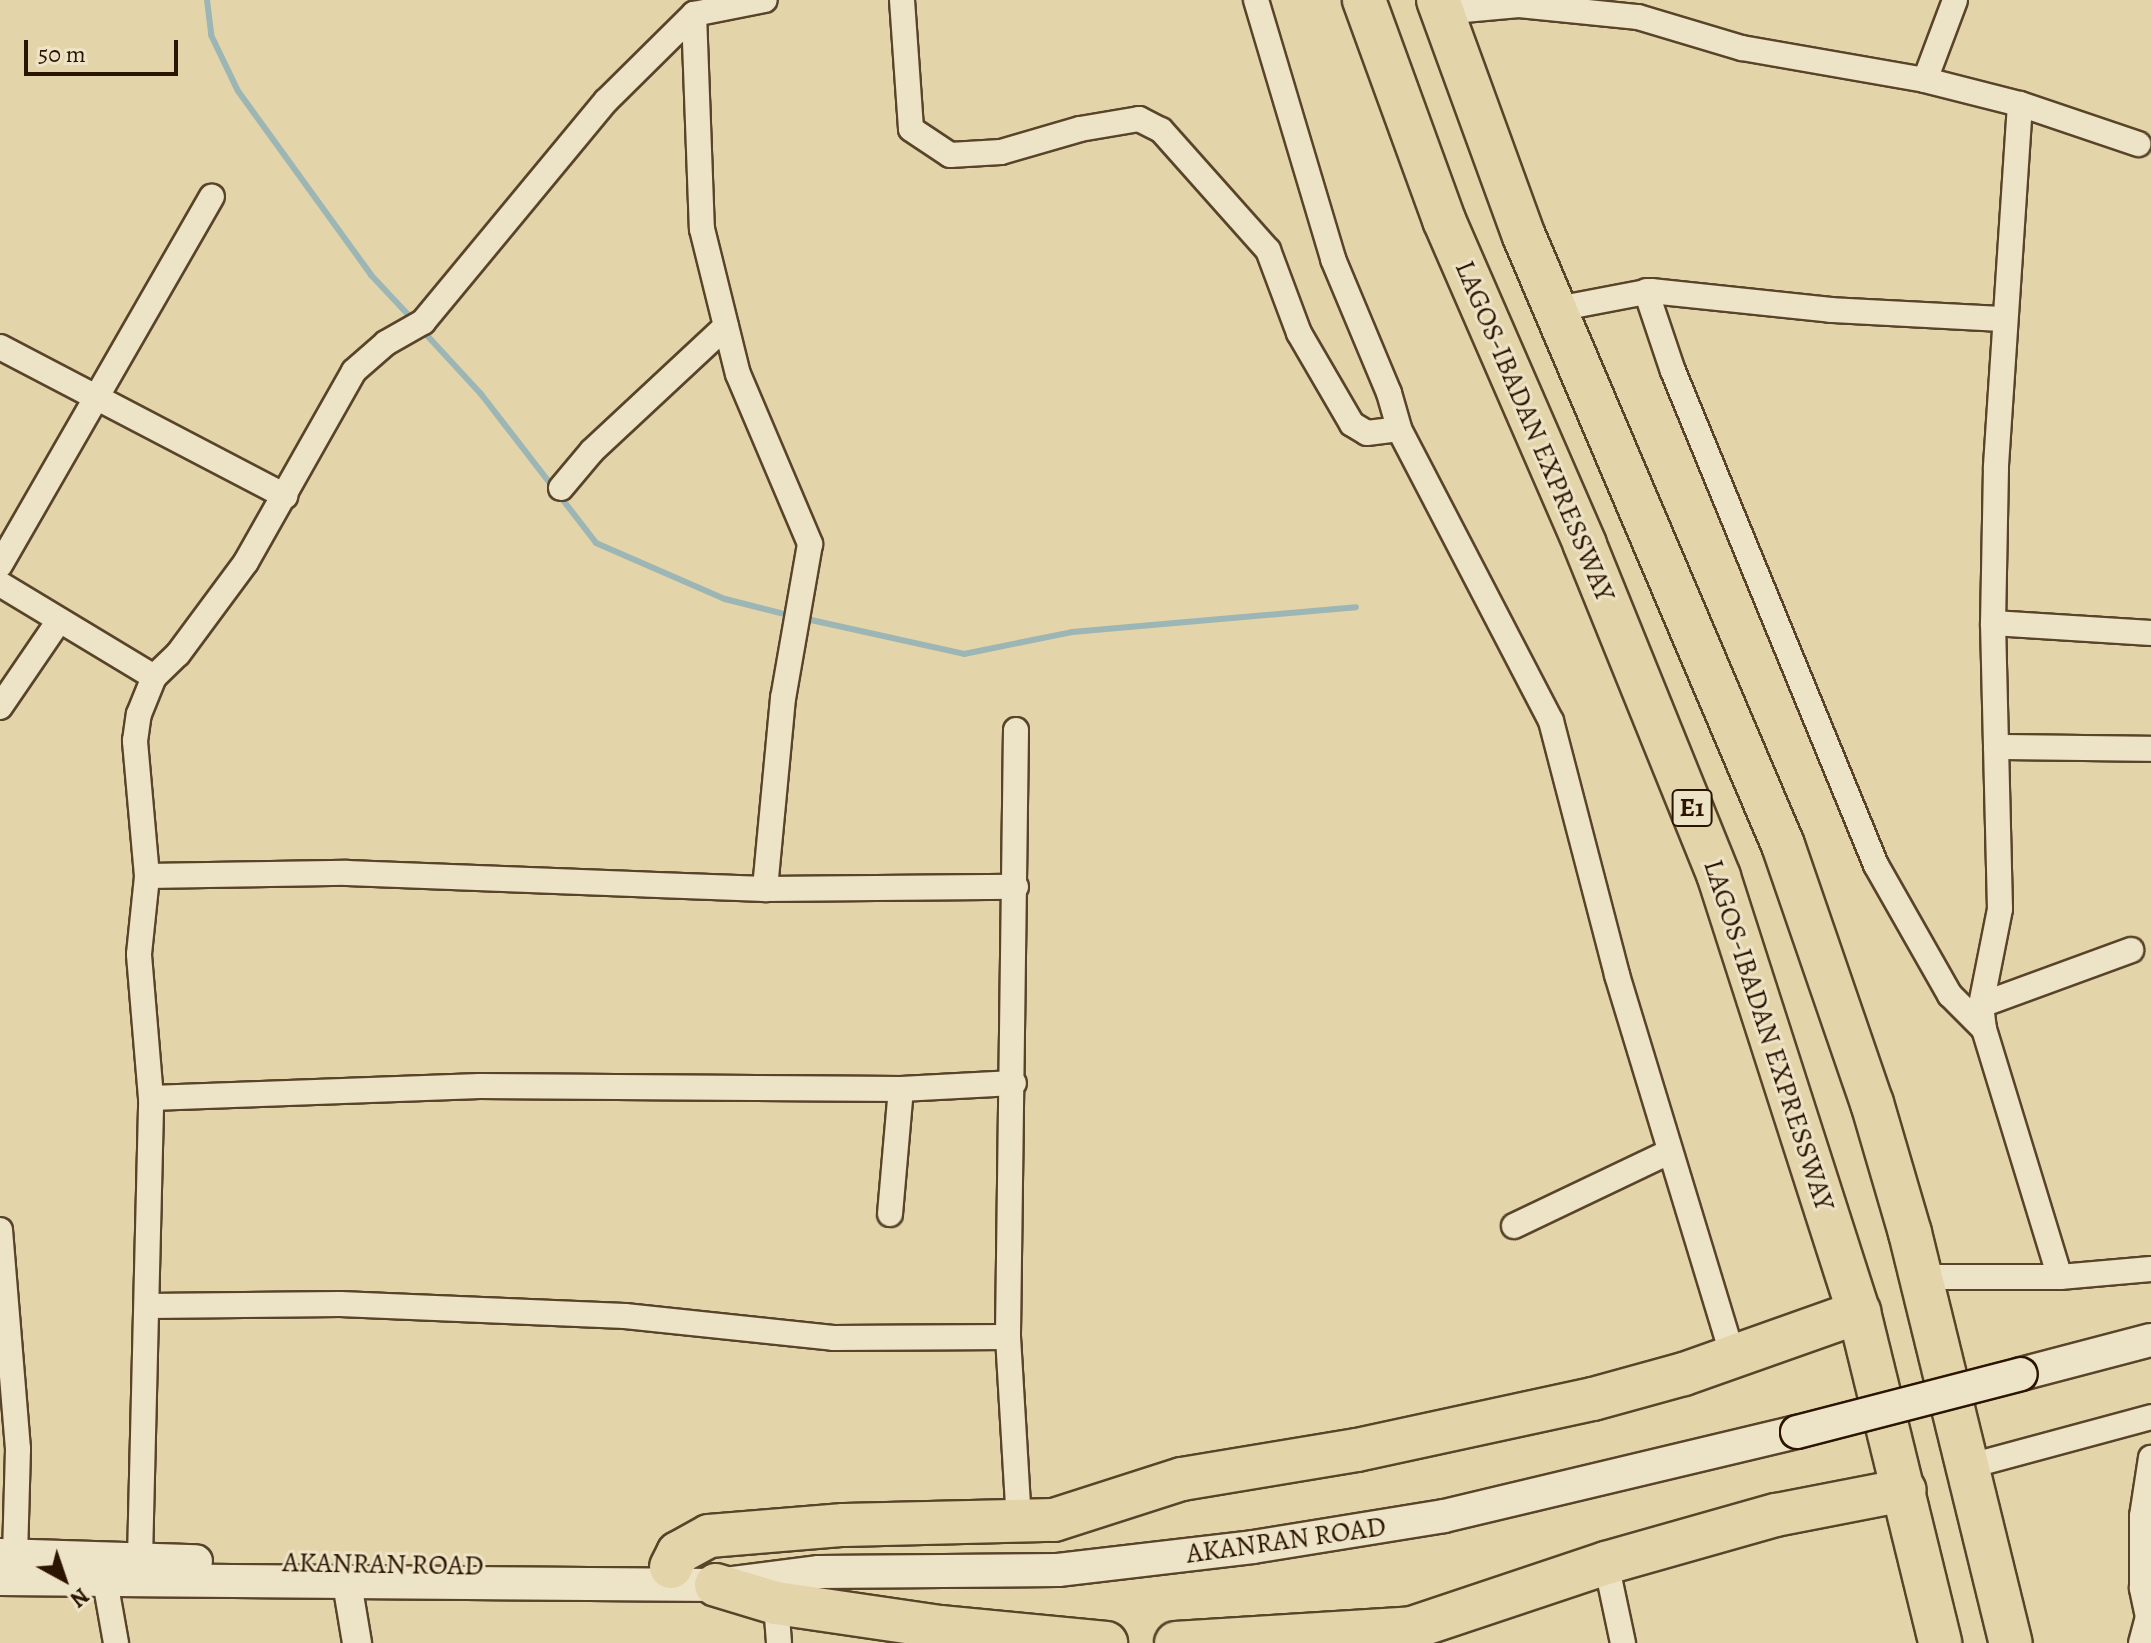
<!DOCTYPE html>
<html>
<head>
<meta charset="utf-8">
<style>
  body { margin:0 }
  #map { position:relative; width:2151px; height:1643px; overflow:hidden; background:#e3d4a9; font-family:Alegreya,serif }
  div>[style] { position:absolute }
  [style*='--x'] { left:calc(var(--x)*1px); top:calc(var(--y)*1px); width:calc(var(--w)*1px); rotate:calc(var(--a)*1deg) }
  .stream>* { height:6px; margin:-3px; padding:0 3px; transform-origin:3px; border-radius:3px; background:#9cb5b5 }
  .roads { filter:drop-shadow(2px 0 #59442a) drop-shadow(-2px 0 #59442a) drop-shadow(0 2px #59442a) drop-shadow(0 -2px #59442a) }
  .minor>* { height:24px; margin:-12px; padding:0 12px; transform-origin:12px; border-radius:12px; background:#ede3c7 }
  .tertiary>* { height:28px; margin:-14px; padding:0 14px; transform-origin:14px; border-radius:14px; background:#ede3c7 }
  .secondary>* { height:32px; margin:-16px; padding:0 16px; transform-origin:16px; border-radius:16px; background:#ede3c7 }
  .motorway>* { height:42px; margin:-21px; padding:0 21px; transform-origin:21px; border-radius:21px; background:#e3d4a9 }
  .bridges { filter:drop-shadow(2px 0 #2b1400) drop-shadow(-2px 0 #2b1400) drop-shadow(0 2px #2b1400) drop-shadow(0 -2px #2b1400) }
  .secondary-bridge>* { height:32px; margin:-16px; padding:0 16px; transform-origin:16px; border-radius:16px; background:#ede3c7 }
  span { translate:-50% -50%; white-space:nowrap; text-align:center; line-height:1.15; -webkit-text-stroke:6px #ede3c7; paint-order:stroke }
  .shield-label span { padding:2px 6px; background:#ede3c7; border:2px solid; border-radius:6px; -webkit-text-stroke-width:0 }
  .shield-label { font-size:26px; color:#2b1400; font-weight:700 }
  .street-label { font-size:28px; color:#2b1400 }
  .north { position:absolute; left:24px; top:1539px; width:80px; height:80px; -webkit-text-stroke:6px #ede3c7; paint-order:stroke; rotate:140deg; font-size:22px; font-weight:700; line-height:32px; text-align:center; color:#2b1400 }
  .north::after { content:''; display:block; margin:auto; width:28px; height:36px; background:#2b1400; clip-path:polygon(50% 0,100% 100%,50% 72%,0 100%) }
  .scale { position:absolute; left:24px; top:40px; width:154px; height:36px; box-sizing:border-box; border:4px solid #2b1400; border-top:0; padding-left:10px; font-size:24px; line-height:28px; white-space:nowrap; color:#2b1400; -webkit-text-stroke:6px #ede3c7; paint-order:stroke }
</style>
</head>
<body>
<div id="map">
  <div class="stream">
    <div style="--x:207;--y:0;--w:35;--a:83"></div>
    <div style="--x:211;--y:35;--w:62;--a:64.3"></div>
    <div style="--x:238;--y:91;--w:227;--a:54.1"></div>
    <div style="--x:371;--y:275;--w:63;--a:46.9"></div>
    <div style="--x:422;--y:330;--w:87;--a:47.3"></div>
    <div style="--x:481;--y:394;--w:188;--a:52.3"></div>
    <div style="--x:596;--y:543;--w:141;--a:23.5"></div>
    <div style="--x:725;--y:599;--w:69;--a:14.2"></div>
    <div style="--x:802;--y:618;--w:166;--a:12.5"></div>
    <div style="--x:964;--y:654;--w:110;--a:-11.5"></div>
    <div style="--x:1072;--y:632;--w:285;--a:-5"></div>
  </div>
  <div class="roads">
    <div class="minor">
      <div style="--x:902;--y:0;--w:129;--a:86"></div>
      <div style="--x:911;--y:129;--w:47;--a:33.7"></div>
      <div style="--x:950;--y:155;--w:51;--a:-3.4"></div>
      <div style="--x:1001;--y:152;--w:82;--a:-16.2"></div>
      <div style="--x:1080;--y:129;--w:60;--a:-9.6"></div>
      <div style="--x:1139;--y:119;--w:25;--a:27"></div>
      <div style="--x:1161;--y:130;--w:161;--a:48.3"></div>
      <div style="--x:1268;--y:250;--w:89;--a:69.5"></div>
      <div style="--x:1299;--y:333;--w:105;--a:59.8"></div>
      <div style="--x:1352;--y:424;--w:17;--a:31"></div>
      <div style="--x:1367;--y:433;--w:32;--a:-7"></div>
      <div style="--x:1256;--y:0;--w:270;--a:73.4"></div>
      <div style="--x:1333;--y:259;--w:145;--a:67.3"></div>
      <div style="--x:1389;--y:393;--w:37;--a:74"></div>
      <div style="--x:1399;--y:429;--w:329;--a:62.5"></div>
      <div style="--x:1551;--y:721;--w:262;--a:75.4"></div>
      <div style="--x:1617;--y:975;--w:399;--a:73.1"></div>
      <div style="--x:1442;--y:12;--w:77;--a:-5.2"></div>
      <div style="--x:1519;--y:5;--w:120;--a:5.8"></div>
      <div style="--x:1638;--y:17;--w:109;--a:16.6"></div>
      <div style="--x:1742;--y:48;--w:186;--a:9.9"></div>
      <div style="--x:1925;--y:80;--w:98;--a:14.2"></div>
      <div style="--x:2020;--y:104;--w:125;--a:18.7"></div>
      <div style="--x:694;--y:14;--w:215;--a:87.9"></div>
      <div style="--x:702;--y:229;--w:149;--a:76.1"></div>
      <div style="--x:738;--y:374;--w:185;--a:67"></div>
      <div style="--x:810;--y:544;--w:156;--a:99.9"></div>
      <div style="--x:783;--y:698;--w:192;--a:95.4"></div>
      <div style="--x:1925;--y:80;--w:85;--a:-69.4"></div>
      <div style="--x:2020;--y:104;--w:365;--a:93.8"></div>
      <div style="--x:1996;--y:468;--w:155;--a:91.1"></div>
      <div style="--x:1993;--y:623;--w:286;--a:88.6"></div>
      <div style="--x:2000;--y:909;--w:98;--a:101.2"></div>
      <div style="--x:1981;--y:1005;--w:24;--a:83"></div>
      <div style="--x:1984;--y:1029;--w:259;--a:73"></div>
      <div style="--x:1646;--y:291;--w:84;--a:71.4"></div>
      <div style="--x:1673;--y:371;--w:534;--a:67.66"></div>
      <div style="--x:1876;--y:865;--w:150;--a:60.4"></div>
      <div style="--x:1950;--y:995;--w:48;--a:45"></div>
      <div style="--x:1557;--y:309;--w:96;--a:-10.8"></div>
      <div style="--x:1651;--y:291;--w:181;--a:6"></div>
      <div style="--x:1831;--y:310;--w:173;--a:3"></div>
      <div style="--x:0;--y:347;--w:322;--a:27.6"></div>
      <div style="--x:561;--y:488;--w:48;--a:-50"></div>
      <div style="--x:592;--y:451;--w:183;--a:-43"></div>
      <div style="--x:0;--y:565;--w:425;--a:-60.1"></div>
      <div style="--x:0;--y:584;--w:180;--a:31.1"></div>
      <div style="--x:1993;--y:623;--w:158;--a:3.6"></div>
      <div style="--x:0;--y:707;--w:103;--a:-55.7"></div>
      <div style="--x:1016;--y:730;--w:607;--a:90.76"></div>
      <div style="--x:1008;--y:1337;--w:185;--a:86.6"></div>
      <div style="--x:1996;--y:747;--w:155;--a:0.7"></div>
      <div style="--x:147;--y:876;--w:200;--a:-0.9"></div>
      <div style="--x:347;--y:873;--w:418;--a:2.2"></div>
      <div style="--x:765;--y:889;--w:251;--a:-0.5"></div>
      <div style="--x:1981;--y:1005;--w:160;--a:-20.1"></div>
      <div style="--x:151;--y:1098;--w:329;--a:-2.1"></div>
      <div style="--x:480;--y:1086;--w:421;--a:0.4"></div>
      <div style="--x:901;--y:1089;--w:113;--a:-3"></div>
      <div style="--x:890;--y:1214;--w:125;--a:-85"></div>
      <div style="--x:1514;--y:1226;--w:172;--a:-25.5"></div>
      <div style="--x:0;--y:1230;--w:220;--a:85.3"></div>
      <div style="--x:18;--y:1449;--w:106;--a:91.6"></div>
      <div style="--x:1922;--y:1277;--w:138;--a:0"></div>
      <div style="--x:2060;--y:1277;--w:91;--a:-5"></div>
      <div style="--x:148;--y:1306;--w:192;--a:-0.6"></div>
      <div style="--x:340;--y:1304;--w:285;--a:2.4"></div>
      <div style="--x:625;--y:1316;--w:209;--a:6"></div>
      <div style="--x:833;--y:1338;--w:175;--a:-0.3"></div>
      <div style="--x:1970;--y:1466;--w:188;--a:-15.1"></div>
      <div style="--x:140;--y:1558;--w:460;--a:-88.6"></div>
      <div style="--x:151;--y:1098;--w:144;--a:-94.8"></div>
      <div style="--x:139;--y:954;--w:78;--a:-84.1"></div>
      <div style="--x:147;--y:876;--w:136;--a:-95.1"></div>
      <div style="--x:135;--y:741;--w:27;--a:-82"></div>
      <div style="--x:139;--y:714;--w:40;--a:-68"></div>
      <div style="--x:154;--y:677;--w:33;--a:-44"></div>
      <div style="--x:178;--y:654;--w:114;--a:-53.5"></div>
      <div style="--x:246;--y:562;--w:219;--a:-60.5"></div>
      <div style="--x:354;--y:371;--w:43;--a:-41.2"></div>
      <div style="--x:386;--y:343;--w:43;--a:-29.6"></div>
      <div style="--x:423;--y:322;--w:287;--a:-50.4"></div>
      <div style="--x:606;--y:101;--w:124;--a:-44.7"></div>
      <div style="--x:694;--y:14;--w:72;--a:-11.2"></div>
      <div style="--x:1606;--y:1563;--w:82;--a:78"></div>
      <div style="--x:105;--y:1581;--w:63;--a:79.9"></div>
      <div style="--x:776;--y:1603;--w:40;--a:85.7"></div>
      <div style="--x:2141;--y:1643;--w:27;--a:-75"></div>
      <div style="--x:2148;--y:1617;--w:30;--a:-102"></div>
      <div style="--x:2142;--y:1588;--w:72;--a:-90"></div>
      <div style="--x:2142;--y:1516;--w:59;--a:-81.2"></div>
    </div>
    <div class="tertiary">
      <div style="--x:347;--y:1583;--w:61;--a:80.5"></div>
    </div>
    <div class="secondary">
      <div style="--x:2021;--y:1374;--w:134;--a:-14.7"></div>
      <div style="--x:0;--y:1555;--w:196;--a:1.8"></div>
      <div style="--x:0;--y:1579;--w:716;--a:0.48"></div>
      <div style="--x:716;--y:1585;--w:104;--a:-7.2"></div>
      <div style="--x:819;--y:1572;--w:239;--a:-0.5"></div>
      <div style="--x:1058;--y:1570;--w:196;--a:-6.7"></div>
      <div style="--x:1253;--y:1547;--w:193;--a:-9.2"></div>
      <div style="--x:1444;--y:1516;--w:363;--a:-13.4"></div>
    </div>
    <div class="motorway">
      <div style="--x:1364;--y:0;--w:234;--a:70"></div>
      <div style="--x:1444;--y:220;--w:354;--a:66.5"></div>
      <div style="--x:1585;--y:545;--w:358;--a:68"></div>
      <div style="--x:1719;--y:877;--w:457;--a:72.2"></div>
      <div style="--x:1859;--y:1312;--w:341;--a:76.2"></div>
      <div style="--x:1438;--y:0;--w:251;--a:70"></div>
      <div style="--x:1524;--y:236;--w:662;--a:66.96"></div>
      <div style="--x:1783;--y:845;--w:273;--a:71"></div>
      <div style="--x:1872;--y:1103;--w:135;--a:73.7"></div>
      <div style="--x:1910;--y:1233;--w:422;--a:76.2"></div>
      <div style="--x:671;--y:1567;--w:16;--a:-63"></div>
      <div style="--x:678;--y:1553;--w:35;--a:-29"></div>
      <div style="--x:709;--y:1536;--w:135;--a:-4.7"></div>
      <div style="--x:844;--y:1525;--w:210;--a:-1.4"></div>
      <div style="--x:1054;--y:1520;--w:134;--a:-17.8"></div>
      <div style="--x:1182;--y:1479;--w:177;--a:-9.4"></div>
      <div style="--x:1357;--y:1450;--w:241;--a:-12.2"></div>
      <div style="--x:1593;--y:1399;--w:94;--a:-15.4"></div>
      <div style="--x:1684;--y:1374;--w:186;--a:-19.5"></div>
      <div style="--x:716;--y:1585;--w:63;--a:16.7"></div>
      <div style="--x:776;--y:1603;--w:166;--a:8.3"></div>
      <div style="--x:940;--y:1627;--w:167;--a:5.5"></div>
      <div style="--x:1176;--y:1643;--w:236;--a:-3.6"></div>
      <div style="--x:1412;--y:1628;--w:205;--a:-18.5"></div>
      <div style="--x:1606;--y:1563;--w:177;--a:-15.8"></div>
      <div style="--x:1776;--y:1515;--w:131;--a:-11"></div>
    </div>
  </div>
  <div class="bridges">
    <div class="secondary-bridge">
      <div style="--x:1797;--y:1432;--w:231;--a:-14.5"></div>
    </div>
  </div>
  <div class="shield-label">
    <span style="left:1692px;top:808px">E1</span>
  </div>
  <div class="street-label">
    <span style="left:1535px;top:431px;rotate:67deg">LAGOS-IBADAN EXPRESSWAY</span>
    <span style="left:1769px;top:1035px;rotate:72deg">LAGOS-IBADAN EXPRESSWAY</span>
    <span style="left:1286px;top:1540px;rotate:-8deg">AKANRAN ROAD</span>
    <span style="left:383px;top:1564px;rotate:1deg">AKANRAN ROAD</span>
  </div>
  <div class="north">N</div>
  <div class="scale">50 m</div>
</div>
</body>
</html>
